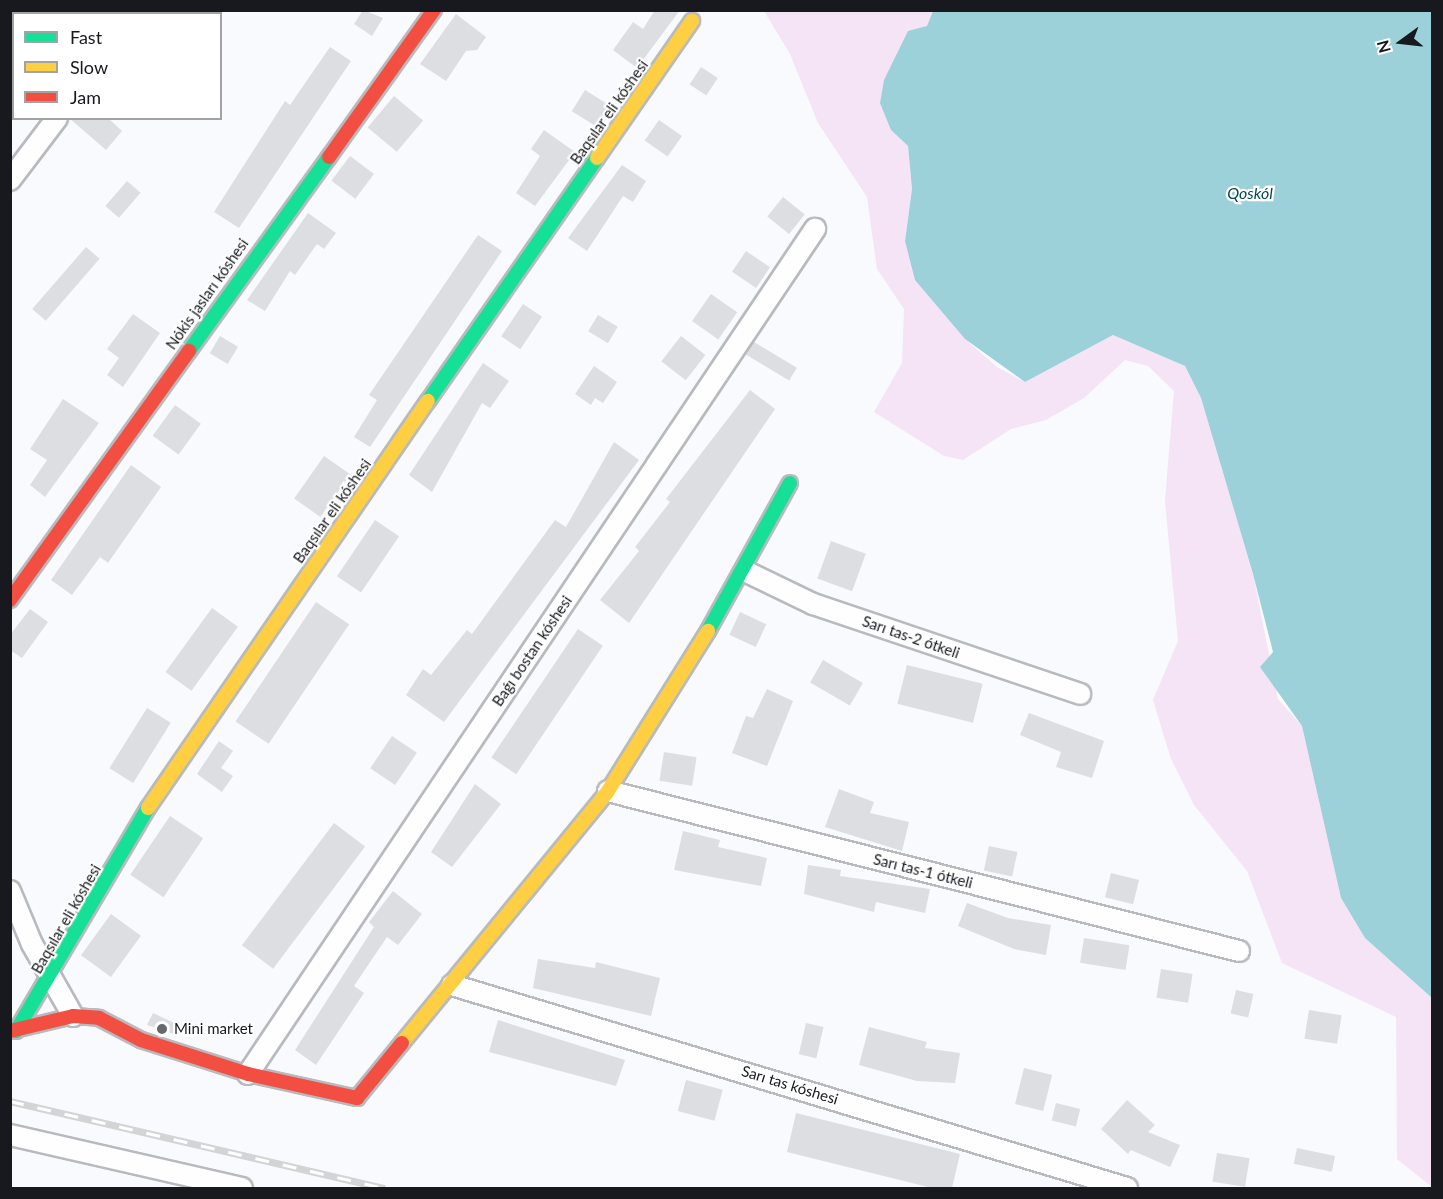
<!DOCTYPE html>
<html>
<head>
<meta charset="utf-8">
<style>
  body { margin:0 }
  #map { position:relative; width:1443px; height:1199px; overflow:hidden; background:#f8fafd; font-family:Lato,sans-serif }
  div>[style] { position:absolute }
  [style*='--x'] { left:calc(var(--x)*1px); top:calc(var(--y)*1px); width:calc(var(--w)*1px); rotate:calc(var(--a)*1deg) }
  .green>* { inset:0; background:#f4e4f6 }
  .water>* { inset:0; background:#9dd1d9 }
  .building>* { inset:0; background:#dddee2; transform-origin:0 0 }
  .roads { filter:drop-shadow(2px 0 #b8babe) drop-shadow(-2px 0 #b8babe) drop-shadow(0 2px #b8babe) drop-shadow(0 -2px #b8babe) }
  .street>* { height:20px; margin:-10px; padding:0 10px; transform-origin:10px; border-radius:10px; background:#fefeff }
  .fast>* { height:14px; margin:-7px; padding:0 7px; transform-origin:7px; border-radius:7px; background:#16e098 }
  .slow>* { height:14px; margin:-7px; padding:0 7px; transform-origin:7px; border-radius:7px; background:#ffcf43 }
  .jam>* { height:14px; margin:-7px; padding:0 7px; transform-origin:7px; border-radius:7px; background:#f24e42 }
  .rail>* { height:7px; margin-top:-3.5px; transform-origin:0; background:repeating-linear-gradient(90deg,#fff 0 14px,#d3d4d5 0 28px); box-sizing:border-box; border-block:2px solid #d3d4d5 }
  .dots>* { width:16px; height:16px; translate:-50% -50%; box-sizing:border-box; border:3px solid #fff; border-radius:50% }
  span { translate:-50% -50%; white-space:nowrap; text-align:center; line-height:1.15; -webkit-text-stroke:4.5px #fff; paint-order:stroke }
  .street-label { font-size:15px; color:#17191e }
  .poi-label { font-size:15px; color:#17191e }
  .left { translate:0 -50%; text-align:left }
  .water-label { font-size:16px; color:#01484f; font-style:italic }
  .frame { position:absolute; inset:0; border:12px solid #17191e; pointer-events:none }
  .legend { position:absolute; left:12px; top:12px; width:210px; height:108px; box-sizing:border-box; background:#fff; border:2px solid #a2a3a5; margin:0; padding:8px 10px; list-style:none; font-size:18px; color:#17191e }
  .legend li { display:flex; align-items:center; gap:12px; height:30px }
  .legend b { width:30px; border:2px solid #a2a3a5 }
  .north { position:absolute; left:1371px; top:12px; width:60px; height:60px; -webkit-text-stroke:4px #fff; paint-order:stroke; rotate:255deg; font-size:16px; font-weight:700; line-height:24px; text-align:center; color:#17191e }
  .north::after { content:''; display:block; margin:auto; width:21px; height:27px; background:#17191e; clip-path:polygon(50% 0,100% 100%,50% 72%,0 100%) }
</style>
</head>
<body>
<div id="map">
  <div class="green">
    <div style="clip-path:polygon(764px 11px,933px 11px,891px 130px,908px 146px,912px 189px,905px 241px,965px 339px,997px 367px,1025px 382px,1113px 335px,1185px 366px,1201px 398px,1253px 574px,1278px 699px,1302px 726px,1341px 898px,1365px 938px,1432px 998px,1432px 1187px,1397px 1159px,1396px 1017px,1282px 963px,1247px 871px,1194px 805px,1171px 759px,1153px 700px,1178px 641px,1165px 501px,1174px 391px,1148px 366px,1125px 360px,1084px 398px,1046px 420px,1011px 429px,963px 460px,944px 456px,874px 412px,902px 363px,904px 309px,877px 269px,867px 197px,818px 123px,790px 54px)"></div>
  </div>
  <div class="water">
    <div style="clip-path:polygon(933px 11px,1432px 11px,1432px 998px,1365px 938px,1341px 898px,1302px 726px,1260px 667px,1273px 652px,1253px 574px,1201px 398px,1185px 366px,1113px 335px,1025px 382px,965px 339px,915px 280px,905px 241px,912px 189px,908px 146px,891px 130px,880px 103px,884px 80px,908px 31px,927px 26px)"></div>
  </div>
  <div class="building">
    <div style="clip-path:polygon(363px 10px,383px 18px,372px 36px,354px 24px)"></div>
    <div style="clip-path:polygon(655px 10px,680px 10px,637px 68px,613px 50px,633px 22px,643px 29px)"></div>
    <div style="clip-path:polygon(456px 14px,486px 37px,477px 50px,466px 51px,446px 81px,420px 64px)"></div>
    <div style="clip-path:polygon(330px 47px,351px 61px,239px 228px,214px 212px,285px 101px,290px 105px)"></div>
    <div style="left:701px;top:67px;width:20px;height:21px;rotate:33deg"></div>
    <div style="left:585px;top:90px;width:28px;height:25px;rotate:32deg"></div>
    <div style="left:394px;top:96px;width:38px;height:41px;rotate:40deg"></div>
    <div style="clip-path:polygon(69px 118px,108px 118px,122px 131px,106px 150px)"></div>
    <div style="left:659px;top:120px;width:28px;height:25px;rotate:35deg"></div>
    <div style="clip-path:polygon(544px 130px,575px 152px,535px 206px,516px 193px,540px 156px,531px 149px)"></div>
    <div style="left:350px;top:156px;width:30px;height:31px;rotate:37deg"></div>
    <div style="clip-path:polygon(622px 165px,646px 181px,633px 202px,623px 196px,587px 251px,568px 238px)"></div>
    <div style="left:127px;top:181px;width:18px;height:33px;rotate:41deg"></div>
    <div style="left:783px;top:197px;width:28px;height:25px;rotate:39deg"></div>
    <div style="clip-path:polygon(308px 213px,336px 233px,324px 249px,317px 244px,295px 275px,290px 271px,265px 311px,247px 300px)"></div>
    <div style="clip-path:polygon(478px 235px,502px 251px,370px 447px,354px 437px,377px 400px,369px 395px)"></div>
    <div style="left:86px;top:247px;width:18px;height:82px;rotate:41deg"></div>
    <div style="left:746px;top:251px;width:29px;height:25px;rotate:34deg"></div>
    <div style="left:711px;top:294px;width:32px;height:33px;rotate:35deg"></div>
    <div style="left:523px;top:304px;width:23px;height:39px;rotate:34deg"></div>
    <div style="clip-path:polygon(133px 314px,160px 333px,123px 387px,107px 375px,119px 358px,107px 349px)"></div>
    <div style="left:598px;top:315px;width:23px;height:19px;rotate:31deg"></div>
    <div style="left:220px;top:336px;width:21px;height:20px;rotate:31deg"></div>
    <div style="left:681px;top:336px;width:31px;height:32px;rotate:38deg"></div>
    <div style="left:754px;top:342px;width:50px;height:15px;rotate:31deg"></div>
    <div style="clip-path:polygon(483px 363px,509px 381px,490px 408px,482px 403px,432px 492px,409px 475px)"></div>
    <div style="clip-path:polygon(594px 366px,617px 382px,603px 403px,595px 398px,591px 405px,575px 394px)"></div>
    <div style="clip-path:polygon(750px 390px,775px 409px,629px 623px,600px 600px,639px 551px,635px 547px,670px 502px,666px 499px)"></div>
    <div style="clip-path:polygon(63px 399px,99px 423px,45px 497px,30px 485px,47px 460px,30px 449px)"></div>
    <div style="left:175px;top:405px;width:32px;height:38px;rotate:36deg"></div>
    <div style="clip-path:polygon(614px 442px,639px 460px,444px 722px,406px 695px,423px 669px,431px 675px,467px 630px,472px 634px,555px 520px,566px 527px)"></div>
    <div style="left:324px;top:456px;width:32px;height:52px;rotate:35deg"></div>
    <div style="clip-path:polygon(131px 465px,161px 487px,108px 563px,100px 557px,72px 595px,51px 580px)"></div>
    <div style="left:375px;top:520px;width:29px;height:68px;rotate:34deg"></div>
    <div style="left:831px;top:541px;width:37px;height:40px;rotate:20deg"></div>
    <div style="left:316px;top:602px;width:40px;height:144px;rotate:34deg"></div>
    <div style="left:212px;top:608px;width:32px;height:79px;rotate:36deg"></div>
    <div style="clip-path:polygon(30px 609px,48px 622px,22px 658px,10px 650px,10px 635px)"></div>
    <div style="left:740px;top:612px;width:29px;height:25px;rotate:25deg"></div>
    <div style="left:578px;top:629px;width:30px;height:155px;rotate:34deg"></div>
    <div style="left:823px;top:660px;width:46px;height:26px;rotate:30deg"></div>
    <div style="left:907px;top:665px;width:78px;height:40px;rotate:14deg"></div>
    <div style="clip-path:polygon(767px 689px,793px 701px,767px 766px,732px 753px,746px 716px,753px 718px)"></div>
    <div style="left:147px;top:708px;width:28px;height:71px;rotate:32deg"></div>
    <div style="clip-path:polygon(1029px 713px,1104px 741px,1092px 778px,1056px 767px,1061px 752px,1020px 735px)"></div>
    <div style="left:392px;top:736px;width:30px;height:39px;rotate:34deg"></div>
    <div style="clip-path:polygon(219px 741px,233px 751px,221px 768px,233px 776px,222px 792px,197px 774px)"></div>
    <div style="left:664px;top:752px;width:33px;height:29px;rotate:9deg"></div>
    <div style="clip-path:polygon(475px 784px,501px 804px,452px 867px,431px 852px)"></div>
    <div style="clip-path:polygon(839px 789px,874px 802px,870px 813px,909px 822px,902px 851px,825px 827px)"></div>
    <div style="left:170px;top:816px;width:40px;height:71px;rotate:34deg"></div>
    <div style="left:334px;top:823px;width:39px;height:153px;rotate:37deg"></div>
    <div style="clip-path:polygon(683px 831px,720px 840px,718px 847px,767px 858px,761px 886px,674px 870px)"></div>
    <div style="left:989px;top:846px;width:29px;height:25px;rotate:12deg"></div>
    <div style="clip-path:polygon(808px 865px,841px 870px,840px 876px,930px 889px,925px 913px,876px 902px,874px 912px,804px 894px)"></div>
    <div style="left:1111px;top:873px;width:29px;height:25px;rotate:14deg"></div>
    <div style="clip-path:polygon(393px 891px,422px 914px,398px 945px,387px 937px,354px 986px,364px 993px,316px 1065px,295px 1050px,374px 927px,369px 922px)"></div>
    <div style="clip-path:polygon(967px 903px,1008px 918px,1051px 925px,1046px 955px,1014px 949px,958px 926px)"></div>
    <div style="left:111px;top:914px;width:37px;height:51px;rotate:36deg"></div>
    <div style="left:1084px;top:938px;width:46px;height:25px;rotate:9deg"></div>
    <div style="clip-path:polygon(538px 959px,595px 968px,596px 962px,660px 978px,651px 1016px,533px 988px)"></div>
    <div style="left:1161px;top:969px;width:32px;height:29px;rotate:9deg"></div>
    <div style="left:1236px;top:990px;width:18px;height:24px;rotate:13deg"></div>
    <div style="left:1309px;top:1010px;width:33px;height:29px;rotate:9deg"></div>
    <div style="clip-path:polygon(153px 1013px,181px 1026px,177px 1035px,147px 1025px)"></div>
    <div style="clip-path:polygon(498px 1020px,625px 1060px,616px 1086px,489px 1052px)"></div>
    <div style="left:806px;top:1023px;width:18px;height:32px;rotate:13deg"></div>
    <div style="clip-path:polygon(869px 1027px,927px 1042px,925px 1048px,960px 1053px,955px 1083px,917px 1081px,859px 1065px)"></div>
    <div style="left:1024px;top:1068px;width:29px;height:37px;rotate:14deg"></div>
    <div style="left:686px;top:1080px;width:38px;height:32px;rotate:15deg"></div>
    <div style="clip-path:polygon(1127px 1100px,1155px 1125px,1148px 1132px,1180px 1145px,1170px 1167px,1131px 1150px,1128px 1154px,1101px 1129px)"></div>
    <div style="left:1056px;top:1103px;width:25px;height:18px;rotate:14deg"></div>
    <div style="clip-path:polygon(796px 1113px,960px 1154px,952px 1188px,932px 1188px,787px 1152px)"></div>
    <div style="left:1297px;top:1148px;width:39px;height:16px;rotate:12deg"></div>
    <div style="left:1217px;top:1153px;width:33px;height:29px;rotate:9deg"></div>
  </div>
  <div class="roads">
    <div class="street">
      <div style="--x:136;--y:14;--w:4;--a:-63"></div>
      <div style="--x:10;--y:180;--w:78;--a:-52.8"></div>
      <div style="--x:745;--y:571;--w:76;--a:25.9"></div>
      <div style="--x:813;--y:604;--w:282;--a:18.6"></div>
      <div style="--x:608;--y:791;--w:651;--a:14.23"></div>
      <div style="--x:10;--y:891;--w:57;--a:67.5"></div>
      <div style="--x:32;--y:944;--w:83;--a:60.3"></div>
      <div style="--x:452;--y:985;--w:705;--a:16.74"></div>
      <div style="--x:248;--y:1074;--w:1018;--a:-56.14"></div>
      <div style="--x:10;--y:1135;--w:238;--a:12.9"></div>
    </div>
    <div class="fast">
      <div style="--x:189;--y:351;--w:239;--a:-54.2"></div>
      <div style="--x:428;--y:401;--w:296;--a:-55.2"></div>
      <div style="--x:708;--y:631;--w:169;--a:-61"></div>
      <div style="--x:16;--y:1031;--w:259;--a:-59.4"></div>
    </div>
    <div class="slow">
      <div style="--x:597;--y:158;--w:167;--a:-55.3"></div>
      <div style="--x:148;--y:808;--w:494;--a:-55.5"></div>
      <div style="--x:402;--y:1043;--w:325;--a:-50.7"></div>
      <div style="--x:608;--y:791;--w:189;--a:-58"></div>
    </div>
    <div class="jam">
      <div style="--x:329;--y:157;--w:181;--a:-54.5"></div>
      <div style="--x:10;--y:600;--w:307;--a:-54.3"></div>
      <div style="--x:10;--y:1031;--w:65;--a:-13.4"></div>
      <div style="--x:73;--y:1016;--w:26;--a:4"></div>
      <div style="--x:99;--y:1018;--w:47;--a:27.6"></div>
      <div style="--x:141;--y:1040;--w:112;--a:17.6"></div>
      <div style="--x:248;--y:1074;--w:112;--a:12.4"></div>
      <div style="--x:357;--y:1098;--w:71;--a:-50.7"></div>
    </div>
  </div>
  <div class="rail">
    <div style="--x:10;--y:1101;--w:385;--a:13.1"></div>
  </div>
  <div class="dots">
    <div style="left:162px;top:1029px;background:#66686c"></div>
  </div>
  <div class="street-label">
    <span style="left:609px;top:112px;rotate:-55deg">Baqsılar eli kóshesi</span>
    <span style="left:207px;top:294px;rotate:-55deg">Nókis jasları kóshesi</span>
    <span style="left:332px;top:511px;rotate:-55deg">Baqsılar eli kóshesi</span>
    <span style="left:911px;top:637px;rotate:19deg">Sarı tas-2 ótkeli</span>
    <span style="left:532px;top:651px;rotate:-56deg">Baǵı bostan kóshesi</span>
    <span style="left:923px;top:871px;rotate:14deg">Sarı tas-1 ótkeli</span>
    <span style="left:66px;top:919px;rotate:-60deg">Baqsılar eli kóshesi</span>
    <span style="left:790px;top:1085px;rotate:17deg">Sarı tas kóshesi</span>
  </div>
  <div class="poi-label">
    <span class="left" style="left:174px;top:1029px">Mini market</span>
  </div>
  <div class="water-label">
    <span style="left:1250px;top:193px">Qoskól</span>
  </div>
  <div class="frame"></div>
  <ul class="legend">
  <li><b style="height:8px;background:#16e098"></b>Fast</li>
  <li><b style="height:8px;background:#ffcf43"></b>Slow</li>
  <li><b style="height:8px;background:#f24e42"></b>Jam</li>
  </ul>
  <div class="north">N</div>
</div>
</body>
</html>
